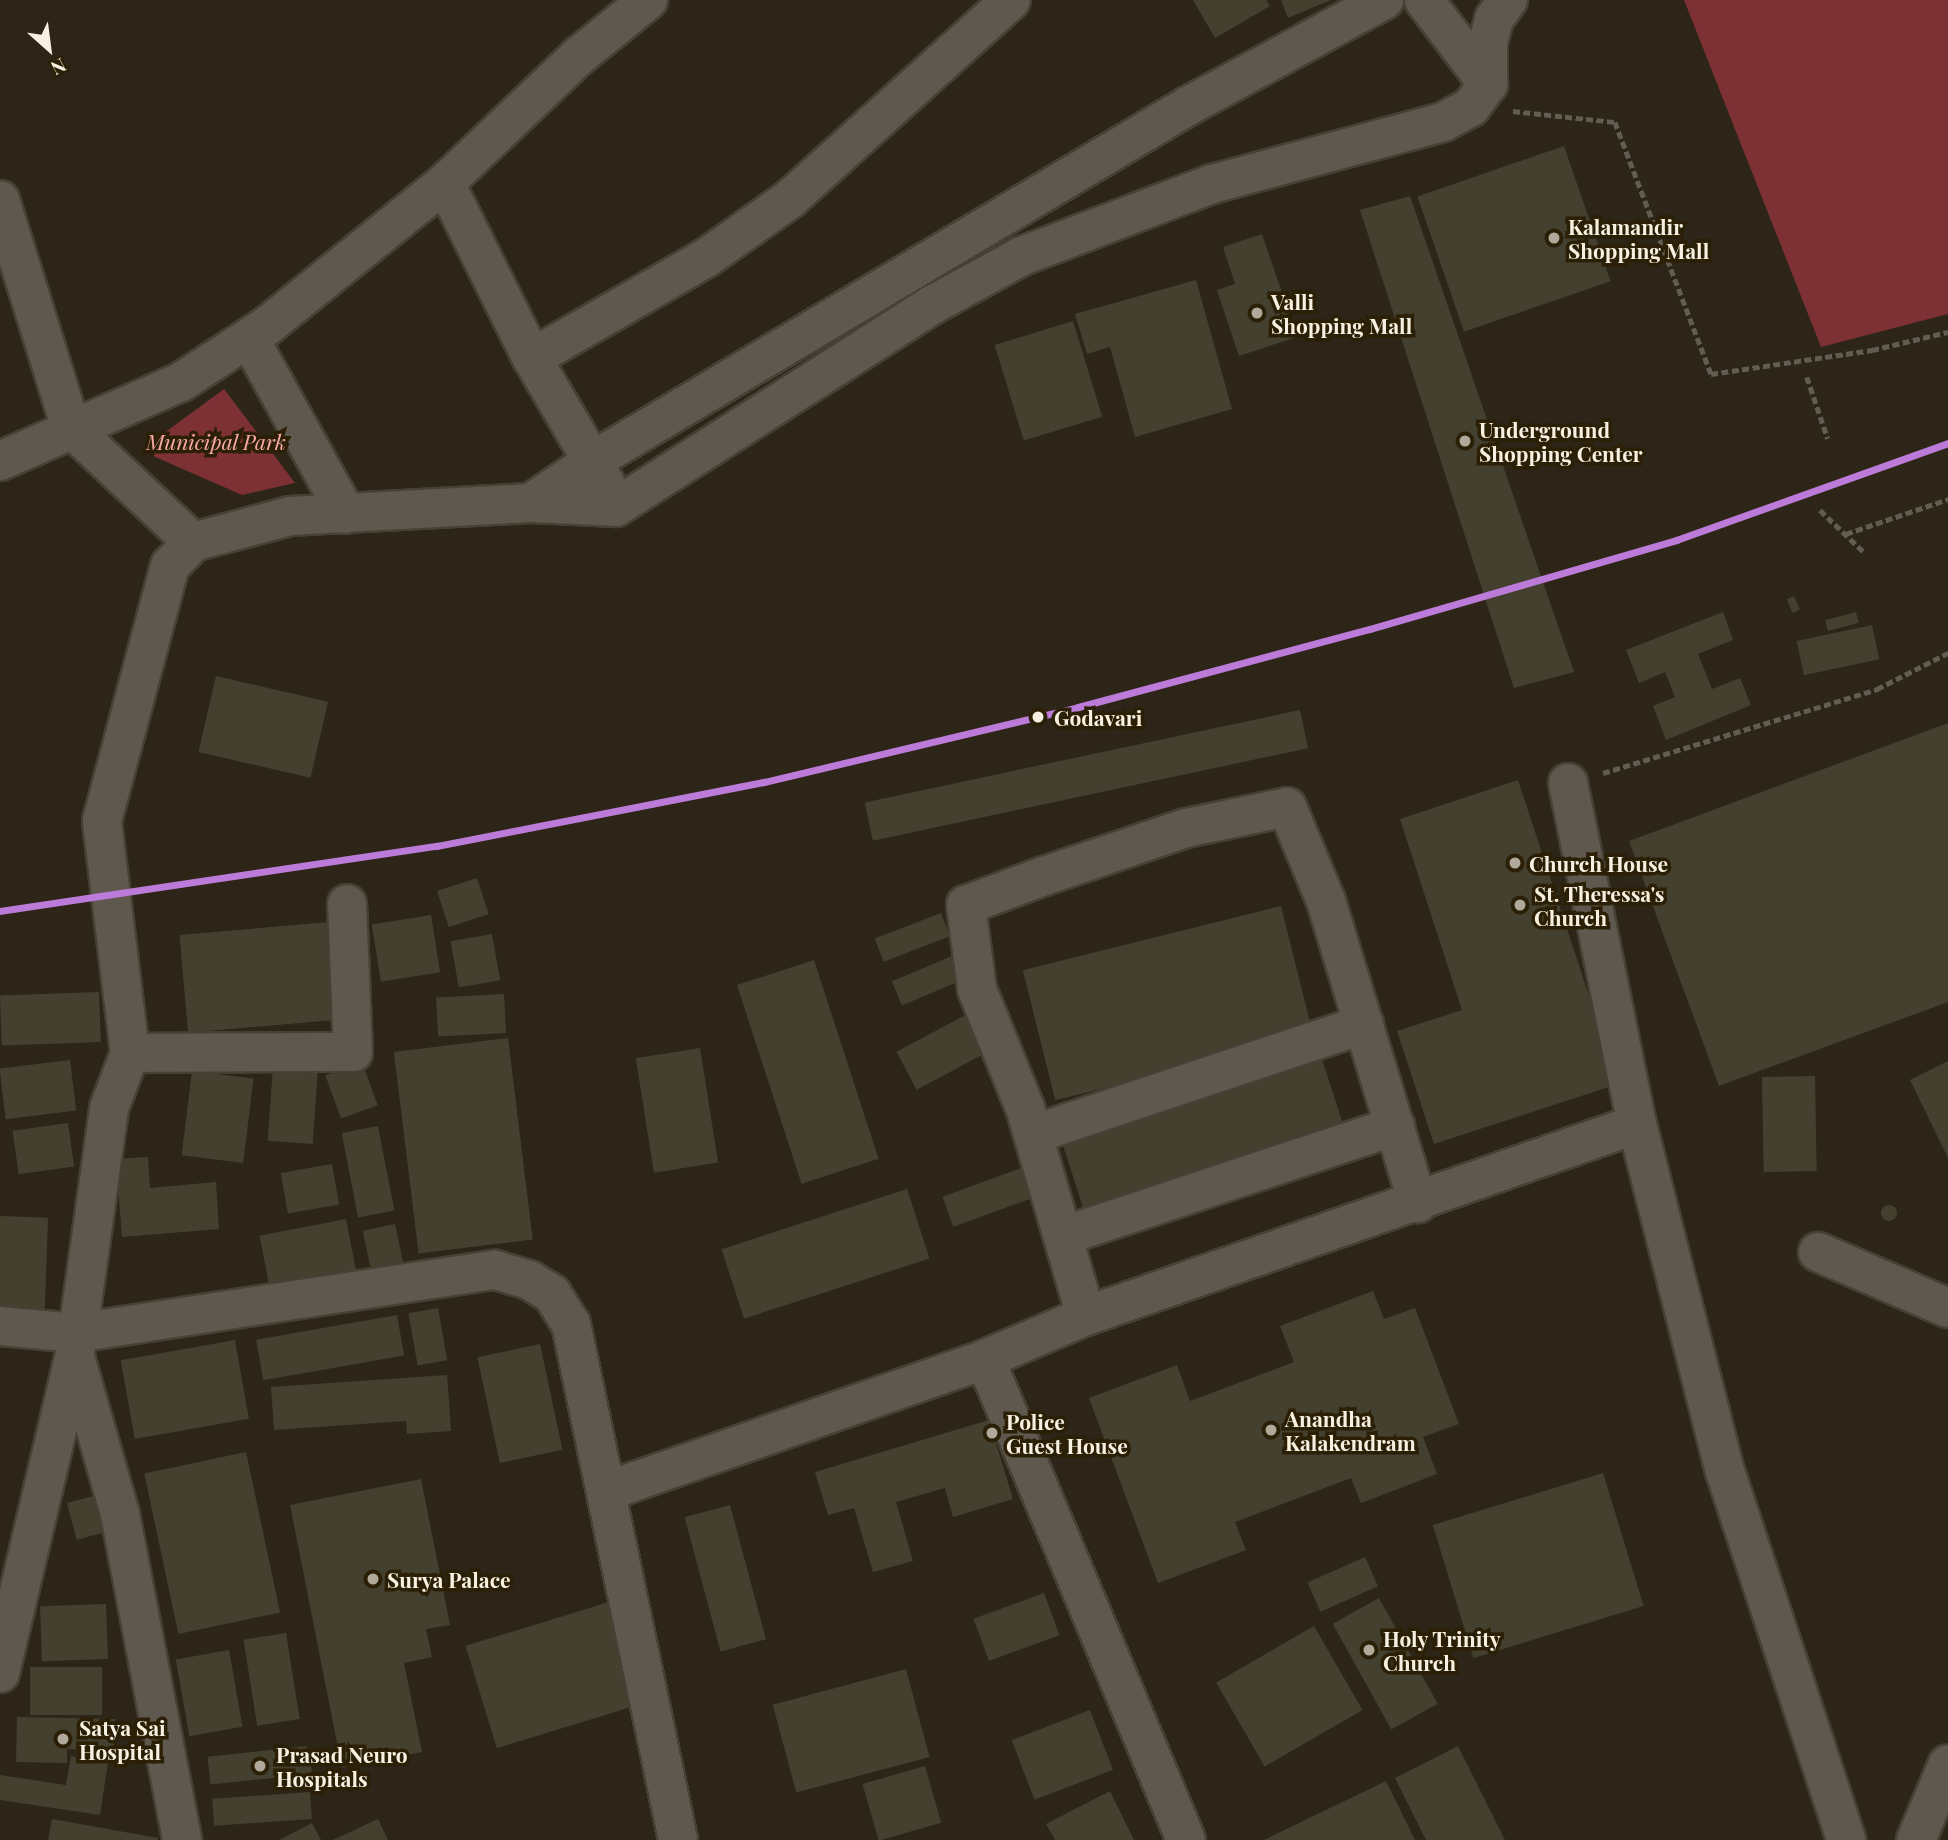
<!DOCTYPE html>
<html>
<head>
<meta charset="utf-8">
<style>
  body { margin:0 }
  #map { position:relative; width:1948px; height:1840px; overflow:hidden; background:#2d2517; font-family:"Playfair Display",serif }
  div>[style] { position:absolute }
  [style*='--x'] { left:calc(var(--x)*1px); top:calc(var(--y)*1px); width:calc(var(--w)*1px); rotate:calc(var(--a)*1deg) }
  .green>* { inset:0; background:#7d3135 }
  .building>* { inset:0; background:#444030; transform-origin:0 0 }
  .round { border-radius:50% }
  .path>* { height:4.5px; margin-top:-2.25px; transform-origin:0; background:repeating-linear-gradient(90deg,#625c53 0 7px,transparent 0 10.5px) }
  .roads { filter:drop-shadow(2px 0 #464035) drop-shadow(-2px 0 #464035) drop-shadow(0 2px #464035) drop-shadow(0 -2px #464035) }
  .minor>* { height:38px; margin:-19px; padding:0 19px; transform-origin:19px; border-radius:19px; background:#5e584e }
  .rail-1>* { height:7px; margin:-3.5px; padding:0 3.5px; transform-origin:3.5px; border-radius:3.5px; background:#bd7bd9 }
  .dots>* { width:19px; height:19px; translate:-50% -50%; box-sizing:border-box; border:4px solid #2b1f05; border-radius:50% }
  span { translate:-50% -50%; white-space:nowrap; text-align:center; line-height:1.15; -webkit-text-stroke:7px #2b1f05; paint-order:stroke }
  .poi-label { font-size:21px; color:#f8f0e1; font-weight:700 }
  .left { translate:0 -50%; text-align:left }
  .park-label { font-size:21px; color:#faaaab; font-style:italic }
  .stop-label { font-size:21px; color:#f8f0e1; font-weight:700 }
  .north { position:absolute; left:14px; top:14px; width:70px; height:70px; -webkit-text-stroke:5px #2b1f05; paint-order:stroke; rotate:152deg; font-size:19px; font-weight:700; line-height:28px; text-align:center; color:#f8f0e1 }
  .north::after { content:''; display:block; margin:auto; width:24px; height:32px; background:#f8f0e1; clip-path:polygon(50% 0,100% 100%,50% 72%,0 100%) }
</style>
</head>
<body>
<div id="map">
  <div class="green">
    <div style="clip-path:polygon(1684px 0,1948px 0,1948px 314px,1821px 347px)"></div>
    <div style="clip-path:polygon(224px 389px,295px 483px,242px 495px,153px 456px,160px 436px)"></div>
  </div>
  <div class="building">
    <div style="clip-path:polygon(1193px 0,1266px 0,1270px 6px,1215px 38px)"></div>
    <div style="clip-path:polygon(1281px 0,1331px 0,1288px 18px)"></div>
    <div style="left:1564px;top:146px;width:143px;height:155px;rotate:71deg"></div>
    <div style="clip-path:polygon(1410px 196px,1574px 672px,1514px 688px,1360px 210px)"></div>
    <div style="clip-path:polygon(1262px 234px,1297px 337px,1239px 356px,1217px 290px,1235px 284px,1223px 247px)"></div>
    <div style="clip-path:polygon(1196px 280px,1232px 409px,1135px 437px,1110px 347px,1087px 354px,1075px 314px)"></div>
    <div style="left:1073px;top:321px;width:100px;height:82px;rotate:73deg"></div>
    <div style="left:1794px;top:596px;width:15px;height:8px;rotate:67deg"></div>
    <div style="clip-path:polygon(1723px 612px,1733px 640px,1698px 654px,1712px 689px,1740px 678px,1751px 705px,1666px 740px,1653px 706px,1675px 697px,1665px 672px,1639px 683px,1626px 650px)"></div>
    <div style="left:1856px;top:612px;width:11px;height:32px;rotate:75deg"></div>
    <div style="left:1872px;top:625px;width:35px;height:77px;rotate:78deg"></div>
    <div style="left:216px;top:676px;width:115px;height:78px;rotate:13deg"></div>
    <div style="left:1300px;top:710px;width:39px;height:445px;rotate:78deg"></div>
    <div style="clip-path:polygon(1948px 723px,1948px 1002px,1719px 1086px,1629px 841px)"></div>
    <div style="clip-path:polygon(1518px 780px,1618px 1084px,1434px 1144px,1397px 1031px,1462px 1010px,1400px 819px)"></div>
    <div style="left:477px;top:878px;width:38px;height:42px;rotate:72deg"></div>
    <div style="left:1281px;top:906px;width:134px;height:266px;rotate:76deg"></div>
    <div style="left:941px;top:913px;width:25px;height:71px;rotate:69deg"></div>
    <div style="left:431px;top:915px;width:58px;height:60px;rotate:81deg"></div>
    <div style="left:329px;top:922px;width:98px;height:150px;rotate:85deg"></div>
    <div style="left:492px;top:934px;width:47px;height:42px;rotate:80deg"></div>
    <div style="left:959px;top:953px;width:26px;height:73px;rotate:67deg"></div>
    <div style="left:814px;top:960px;width:209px;height:81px;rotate:72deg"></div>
    <div style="left:99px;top:992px;width:50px;height:99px;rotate:88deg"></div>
    <div style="left:504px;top:994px;width:39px;height:68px;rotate:87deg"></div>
    <div style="left:975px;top:1010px;width:43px;height:89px;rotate:62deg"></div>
    <div style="left:508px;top:1038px;width:203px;height:115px;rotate:83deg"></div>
    <div style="left:1318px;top:1047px;width:99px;height:273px;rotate:72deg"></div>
    <div style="left:700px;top:1048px;width:116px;height:65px;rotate:81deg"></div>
    <div style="left:70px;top:1060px;width:51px;height:71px;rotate:83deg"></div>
    <div style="clip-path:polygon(1948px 1061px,1948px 1158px,1910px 1080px)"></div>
    <div style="left:362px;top:1062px;width:46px;height:39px;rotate:70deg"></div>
    <div style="left:273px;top:1066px;width:45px;height:75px;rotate:4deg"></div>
    <div style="left:192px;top:1071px;width:62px;height:85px;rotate:7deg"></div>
    <div style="left:1815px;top:1076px;width:95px;height:53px;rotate:89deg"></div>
    <div style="left:68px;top:1123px;width:44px;height:56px;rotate:82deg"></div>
    <div style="left:378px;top:1126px;width:86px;height:37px;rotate:79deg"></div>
    <div style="clip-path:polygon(148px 1157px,150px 1188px,216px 1182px,219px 1229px,122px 1237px,116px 1159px)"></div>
    <div style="left:332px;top:1164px;width:41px;height:52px;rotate:80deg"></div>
    <div style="left:1027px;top:1166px;width:32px;height:90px;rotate:70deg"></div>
    <div style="left:907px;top:1189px;width:73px;height:195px;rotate:72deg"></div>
    <div class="round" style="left:1881px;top:1205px;width:16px;height:16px"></div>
    <div style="left:0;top:1216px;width:48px;height:97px;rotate:2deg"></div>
    <div style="left:346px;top:1219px;width:59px;height:88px;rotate:79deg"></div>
    <div style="left:395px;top:1224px;width:51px;height:33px;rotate:78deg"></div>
    <div style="clip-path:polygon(1373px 1291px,1384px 1319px,1415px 1308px,1459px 1424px,1423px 1437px,1437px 1474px,1361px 1503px,1351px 1478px,1235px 1522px,1246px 1550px,1158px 1583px,1089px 1398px,1177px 1365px,1190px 1401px,1294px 1362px,1280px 1326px)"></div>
    <div style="left:438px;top:1308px;width:53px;height:30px;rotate:80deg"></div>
    <div style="left:397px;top:1315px;width:41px;height:143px;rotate:80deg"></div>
    <div style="left:235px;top:1340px;width:80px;height:116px;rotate:80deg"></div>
    <div style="left:540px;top:1344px;width:108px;height:64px;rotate:78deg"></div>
    <div style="clip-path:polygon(447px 1375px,451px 1431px,407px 1434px,406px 1421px,274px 1430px,271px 1387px)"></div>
    <div style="clip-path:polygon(989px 1420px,1013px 1499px,953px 1517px,945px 1488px,896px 1502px,913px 1561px,873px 1572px,854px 1508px,828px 1515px,815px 1472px)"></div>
    <div style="left:246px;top:1452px;width:164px;height:104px;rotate:78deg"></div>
    <div style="left:1603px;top:1473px;width:139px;height:178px;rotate:73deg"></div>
    <div style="clip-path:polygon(421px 1479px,450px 1625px,426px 1629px,432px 1657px,404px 1663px,422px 1752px,342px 1768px,290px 1505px)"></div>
    <div style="left:93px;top:1496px;width:38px;height:27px;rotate:75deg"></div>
    <div style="left:730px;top:1505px;width:139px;height:47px;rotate:75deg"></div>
    <div style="left:1365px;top:1557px;width:32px;height:63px;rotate:66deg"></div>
    <div style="left:1044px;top:1593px;width:45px;height:75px;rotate:70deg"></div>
    <div style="left:1379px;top:1598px;width:121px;height:53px;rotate:61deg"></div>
    <div style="left:609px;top:1602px;width:107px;height:150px;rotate:73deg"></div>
    <div style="left:106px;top:1604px;width:55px;height:66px;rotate:88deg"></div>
    <div style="left:1314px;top:1626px;width:97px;height:113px;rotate:60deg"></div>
    <div style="left:286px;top:1633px;width:87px;height:43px;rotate:81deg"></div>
    <div style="left:229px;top:1650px;width:78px;height:54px;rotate:80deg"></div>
    <div style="left:102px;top:1667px;width:48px;height:72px;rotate:90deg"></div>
    <div style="left:906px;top:1669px;width:91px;height:138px;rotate:75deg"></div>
    <div style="left:1090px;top:1710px;width:64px;height:84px;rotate:69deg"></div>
    <div style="clip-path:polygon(17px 1717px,115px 1719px,114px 1750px,67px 1749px,67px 1763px,16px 1762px)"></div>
    <div style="left:309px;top:1746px;width:28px;height:102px;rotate:84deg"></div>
    <div style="clip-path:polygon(1458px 1746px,1505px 1840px,1426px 1840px,1395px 1778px)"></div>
    <div style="clip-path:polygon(71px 1756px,108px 1762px,100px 1815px,0 1800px,0 1775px,66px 1785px)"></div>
    <div style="left:925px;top:1766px;width:59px;height:65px;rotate:74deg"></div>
    <div style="clip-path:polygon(1386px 1781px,1415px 1840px,1264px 1840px)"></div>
    <div style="clip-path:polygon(1110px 1791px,1134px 1840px,1055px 1840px,1046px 1824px)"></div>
    <div style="left:310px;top:1792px;width:27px;height:98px;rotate:86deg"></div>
    <div style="clip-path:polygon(52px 1819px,158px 1838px,158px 1840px,48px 1840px)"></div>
    <div style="clip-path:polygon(378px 1819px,388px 1840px,333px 1840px)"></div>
    <div style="clip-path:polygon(312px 1823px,321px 1840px,279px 1840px)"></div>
  </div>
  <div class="path">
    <div style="--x:1513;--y:111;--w:103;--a:6.2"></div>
    <div style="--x:1615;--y:122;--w:270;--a:69.1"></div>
    <div style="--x:1711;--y:374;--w:163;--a:-8.5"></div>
    <div style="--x:1872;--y:350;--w:78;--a:-13.3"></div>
    <div style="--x:1807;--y:377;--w:65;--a:71.3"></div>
    <div style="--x:1820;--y:510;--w:61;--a:43.7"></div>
    <div style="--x:1846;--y:534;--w:108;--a:-18.9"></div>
    <div style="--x:1603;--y:773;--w:287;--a:-17"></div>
    <div style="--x:1877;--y:689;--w:80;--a:-26.9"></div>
  </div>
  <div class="roads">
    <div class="minor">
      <div style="--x:1424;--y:0;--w:106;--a:52.7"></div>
      <div style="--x:445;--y:183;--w:195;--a:63.6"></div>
      <div style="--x:532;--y:358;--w:145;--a:59.7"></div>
      <div style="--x:0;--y:200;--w:239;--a:72.7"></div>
      <div style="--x:71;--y:428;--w:167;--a:43.1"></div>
      <div style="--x:249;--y:338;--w:201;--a:61.1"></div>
      <div style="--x:532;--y:358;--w:201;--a:-29.9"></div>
      <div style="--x:706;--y:258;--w:103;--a:-35.1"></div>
      <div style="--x:790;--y:199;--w:297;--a:-42"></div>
      <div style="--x:0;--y:461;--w:197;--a:-23.6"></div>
      <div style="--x:181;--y:382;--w:103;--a:-33.1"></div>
      <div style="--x:267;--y:326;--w:228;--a:-38.8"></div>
      <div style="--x:445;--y:183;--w:185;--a:-43.5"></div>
      <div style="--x:579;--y:56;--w:89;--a:-39.1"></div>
      <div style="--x:531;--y:503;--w:76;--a:-34.3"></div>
      <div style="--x:594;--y:460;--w:691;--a:-30.79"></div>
      <div style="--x:1188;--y:106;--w:223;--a:-28.4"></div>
      <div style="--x:1568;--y:783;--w:348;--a:78.6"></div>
      <div style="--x:1637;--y:1124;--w:358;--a:75.8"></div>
      <div style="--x:1725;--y:1471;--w:388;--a:71.8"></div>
      <div style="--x:130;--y:1053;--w:223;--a:-0.3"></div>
      <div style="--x:353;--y:1052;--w:148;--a:-92.3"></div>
      <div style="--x:1034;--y:1134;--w:348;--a:-18.4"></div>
      <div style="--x:1066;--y:1235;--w:347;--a:-18.3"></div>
      <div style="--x:1818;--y:1252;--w:142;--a:23.3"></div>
      <div style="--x:1086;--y:1316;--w:217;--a:-106.3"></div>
      <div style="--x:1025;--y:1108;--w:128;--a:-112"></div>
      <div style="--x:977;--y:989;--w:85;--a:-97.5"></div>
      <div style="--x:966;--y:905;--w:83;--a:-20.4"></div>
      <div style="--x:1044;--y:876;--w:150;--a:-18.7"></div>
      <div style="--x:1186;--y:828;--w:103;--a:-11.7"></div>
      <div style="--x:1287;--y:807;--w:102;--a:67.5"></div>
      <div style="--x:1326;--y:901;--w:316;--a:73.1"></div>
      <div style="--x:0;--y:1326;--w:76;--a:5.3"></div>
      <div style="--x:76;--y:1333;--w:424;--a:-8.6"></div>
      <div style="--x:495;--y:1270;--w:35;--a:16"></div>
      <div style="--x:529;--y:1280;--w:27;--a:31"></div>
      <div style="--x:552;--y:1294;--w:36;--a:58"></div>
      <div style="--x:571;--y:1324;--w:527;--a:78.28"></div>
      <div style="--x:75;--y:1357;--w:163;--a:74"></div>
      <div style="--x:120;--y:1514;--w:332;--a:79.2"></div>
      <div style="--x:985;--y:1359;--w:521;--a:67.32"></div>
      <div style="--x:607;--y:1491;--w:400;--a:-19.2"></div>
      <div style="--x:985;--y:1359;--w:110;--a:-23.1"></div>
      <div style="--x:1086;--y:1316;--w:583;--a:-19.21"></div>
      <div style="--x:0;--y:1673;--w:328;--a:-76.8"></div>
      <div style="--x:75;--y:1354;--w:248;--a:-82.1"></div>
      <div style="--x:109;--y:1108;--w:59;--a:-69.1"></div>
      <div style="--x:130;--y:1053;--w:234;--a:-96.9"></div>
      <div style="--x:102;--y:821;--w:264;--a:-75.1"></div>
      <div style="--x:170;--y:566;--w:33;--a:-46"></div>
      <div style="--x:193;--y:542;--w:100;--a:-15"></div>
      <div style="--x:290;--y:516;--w:241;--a:-3.1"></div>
      <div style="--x:531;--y:503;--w:85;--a:2.7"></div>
      <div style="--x:616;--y:507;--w:375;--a:-32.6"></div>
      <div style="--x:932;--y:305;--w:102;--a:-28.6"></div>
      <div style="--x:1022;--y:256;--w:203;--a:-20.8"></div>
      <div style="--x:1212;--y:184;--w:239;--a:-15"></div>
      <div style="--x:1443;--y:122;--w:32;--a:-28"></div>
      <div style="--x:1471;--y:107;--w:29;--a:-54"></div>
      <div style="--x:1488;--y:84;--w:42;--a:-90"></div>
      <div style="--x:1488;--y:42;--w:24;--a:-75"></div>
      <div style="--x:1494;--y:19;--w:24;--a:-54"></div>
      <div style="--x:1916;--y:1840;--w:82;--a:-67.2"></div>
    </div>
  </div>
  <div class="rail-1">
    <div style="--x:0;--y:911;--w:442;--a:-8.5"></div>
    <div style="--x:437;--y:846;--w:333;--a:-11.1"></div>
    <div style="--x:764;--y:782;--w:323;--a:-13.4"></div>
    <div style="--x:1078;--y:707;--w:302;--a:-15"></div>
    <div style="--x:1370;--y:629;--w:319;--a:-16.2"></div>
    <div style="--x:1676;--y:540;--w:289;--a:-19.6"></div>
  </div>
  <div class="dots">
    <div style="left:1554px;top:238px;background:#b1a99a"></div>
    <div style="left:1257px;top:313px;background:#b1a99a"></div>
    <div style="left:1465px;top:441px;background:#b1a99a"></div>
    <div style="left:1038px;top:717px;background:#f8f0e1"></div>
    <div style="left:1515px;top:863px;background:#b1a99a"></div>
    <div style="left:1520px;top:905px;background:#b1a99a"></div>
    <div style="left:1271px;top:1430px;background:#b1a99a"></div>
    <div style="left:992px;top:1433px;background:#b1a99a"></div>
    <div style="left:373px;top:1579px;background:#b1a99a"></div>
    <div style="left:1369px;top:1650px;background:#b1a99a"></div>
    <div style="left:63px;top:1739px;background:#b1a99a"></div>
    <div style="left:260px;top:1766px;background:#b1a99a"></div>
  </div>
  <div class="poi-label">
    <span class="left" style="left:1568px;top:238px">Kalamandir<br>Shopping Mall</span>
    <span class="left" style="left:1271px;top:313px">Valli<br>Shopping Mall</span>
    <span class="left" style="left:1479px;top:441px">Underground<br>Shopping Center</span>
    <span class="left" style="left:1529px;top:863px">Church House</span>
    <span class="left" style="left:1534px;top:905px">St. Theressa's<br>Church</span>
    <span class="left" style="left:1285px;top:1430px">Anandha<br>Kalakendram</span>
    <span class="left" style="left:1006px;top:1433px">Police<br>Guest House</span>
    <span class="left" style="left:387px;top:1579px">Surya Palace</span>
    <span class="left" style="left:1383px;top:1650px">Holy Trinity<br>Church</span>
    <span class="left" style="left:79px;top:1739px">Satya Sai<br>Hospital</span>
    <span class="left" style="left:276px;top:1766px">Prasad Neuro<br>Hospitals</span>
  </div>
  <div class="park-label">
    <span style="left:216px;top:441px">Municipal Park</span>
  </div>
  <div class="stop-label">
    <span class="left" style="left:1054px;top:717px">Godavari</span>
  </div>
  <div class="north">N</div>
</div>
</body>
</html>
